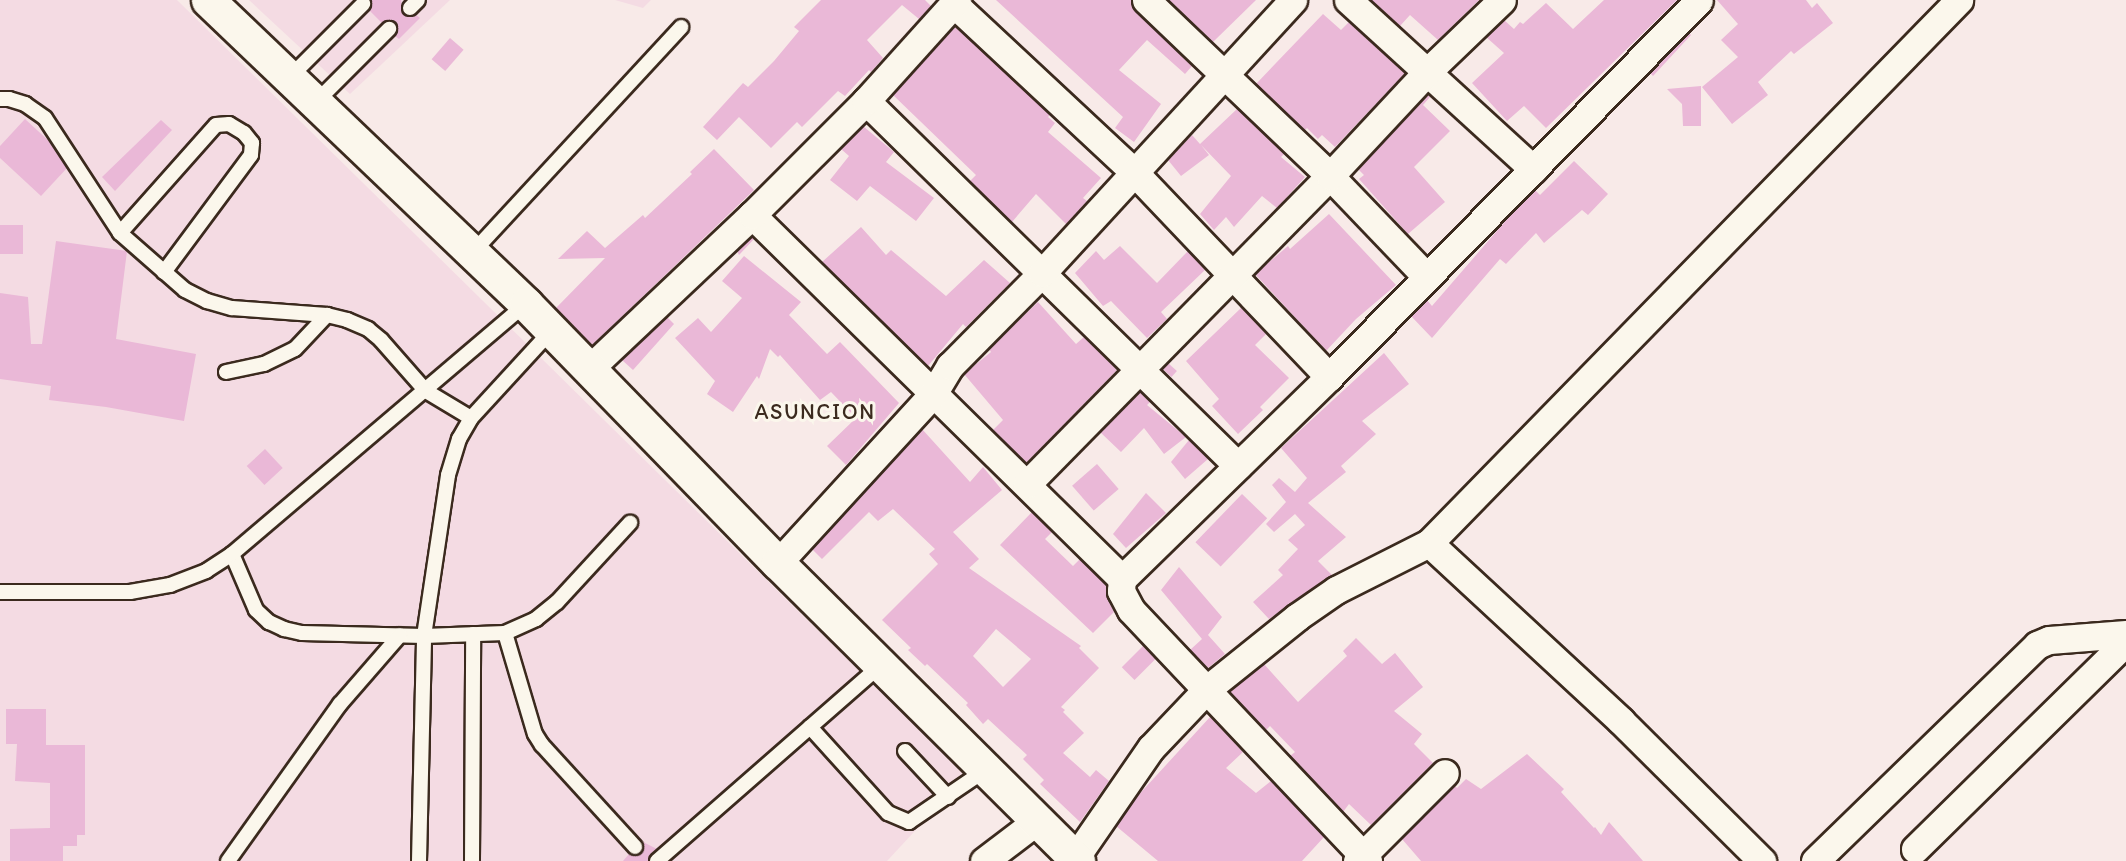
<!DOCTYPE html>
<html>
<head>
<meta charset="utf-8">
<style>
  body { margin:0 }
  #map { position:relative; width:2126px; height:861px; overflow:hidden; background:#f8eae8; font-family:Itim,sans-serif }
  div>[style] { position:absolute }
  [style*='--x'] { left:calc(var(--x)*1px); top:calc(var(--y)*1px); width:calc(var(--w)*1px); rotate:calc(var(--a)*1deg) }
  .built>* { inset:0; background:#f4dbe3 }
  .building>* { inset:0; background:#eab8d7; transform-origin:0 0 }
  .roads { filter:drop-shadow(2px 0 #3b2a1e) drop-shadow(-2px 0 #3b2a1e) drop-shadow(0 2px #3b2a1e) drop-shadow(0 -2px #3b2a1e) }
  .service>* { height:14px; margin:-7px; padding:0 7px; transform-origin:7px; border-radius:7px; background:#fbf7ec }
  .minor>* { height:27px; margin:-13.5px; padding:0 13.5px; transform-origin:13.5px; border-radius:13.5px; background:#fbf7ec }
  .secondary>* { height:33px; margin:-16.5px; padding:0 16.5px; transform-origin:16.5px; border-radius:16.5px; background:#fbf7ec }
  span { translate:-50% -50%; white-space:nowrap; text-align:center; line-height:1.15; -webkit-text-stroke:6px #fbf7ec; paint-order:stroke }
  .neighbourhood-label { font-size:22px; color:#3b2a1e; letter-spacing:1.5px }
</style>
</head>
<body>
<div id="map">
  <div class="built">
    <div style="clip-path:polygon(0 0,177px 0,966px 776px,887px 861px,0 861px)"></div>
    <div style="clip-path:polygon(249px 0,450px 0,350px 94px)"></div>
    <div style="clip-path:polygon(615px 0,651px 0,643px 8px)"></div>
  </div>
  <div class="building">
    <div style="clip-path:polygon(371px 0,401px 0,404px 15px,412px 17px,416px 15px,420px 18px,399px 39px,395px 36px,398px 31px,396px 23px,391px 20px,382px 23px,369px 10px)"></div>
    <div style="clip-path:polygon(821px 0,925px 0,931px 6px,919px 19px,902px 5px,867px 40px,883px 58px,871px 72px,869px 70px,845px 96px,838px 91px,802px 127px,797px 122px,771px 148px,739px 117px,717px 140px,703px 127px,743px 83px,748px 87px,774px 61px,799px 31px,794px 27px)"></div>
    <div style="clip-path:polygon(996px 0,1131px 0,1135px 11px,1192px 66px,1185px 74px,1147px 40px,1119px 70px,1161px 104px,1134px 142px,1115px 128px,1123px 117px)"></div>
    <div style="clip-path:polygon(1169px 0,1256px 0,1213px 42px)"></div>
    <div style="clip-path:polygon(1371px 0,1479px 0,1438px 40px,1410px 15px,1400px 26px)"></div>
    <div style="clip-path:polygon(1604px 0,1677px 0,1546px 128px,1524px 106px,1507px 121px,1472px 83px,1504px 53px,1486px 37px,1504px 20px,1514px 29px,1520px 22px,1523px 24px,1546px 3px,1573px 29px)"></div>
    <div style="clip-path:polygon(1717px 0,1806px 0,1812px 8px,1817px 3px,1833px 23px,1794px 54px,1791px 51px,1758px 82px,1768px 95px,1732px 124px,1702px 87px,1738px 57px,1721px 40px,1738px 24px)"></div>
    <div style="clip-path:polygon(1323px 14px,1341px 30px,1349px 22px,1405px 73px,1335px 147px,1322px 135px,1318px 139px,1307px 128px,1305px 130px,1256px 84px)"></div>
    <div style="clip-path:polygon(955px 26px,1050px 115px,1048px 117px,1055px 123px,1048px 132px,1101px 178px,1083px 198px,1087px 201px,1066px 224px,1036px 194px,1012px 222px,970px 181px,976px 175px,893px 95px)"></div>
    <div style="clip-path:polygon(1689px 33px,1691px 35px,1653px 76px,1650px 73px)"></div>
    <div style="left:450px;top:38px;width:18px;height:28px;rotate:41deg"></div>
    <div style="clip-path:polygon(1701px 86px,1701px 126px,1683px 126px,1682px 104px,1667px 89px)"></div>
    <div style="clip-path:polygon(1428px 94px,1430px 97px,1423px 105px,1450px 131px,1414px 167px,1445px 202px,1408px 234px,1359px 179px,1364px 175px,1358px 169px)"></div>
    <div style="clip-path:polygon(1237px 109px,1284px 154px,1281px 157px,1305px 177px,1277px 208px,1262px 196px,1234px 227px,1226px 217px,1214px 230px,1200px 214px,1231px 176px,1201px 145px,1209px 155px,1181px 176px,1168px 160px,1192px 135px,1200px 144px)"></div>
    <div style="clip-path:polygon(25px 119px,50px 142px,67px 168px,41px 196px,0 158px,0 146px)"></div>
    <div style="clip-path:polygon(161px 120px,172px 130px,115px 191px,102px 177px)"></div>
    <div style="clip-path:polygon(863px 126px,894px 152px,886px 162px,934px 198px,916px 221px,870px 186px,857px 201px,830px 180px,849px 156px,841px 149px)"></div>
    <div style="clip-path:polygon(714px 149px,754px 190px,592px 345px,556px 308px,605px 258px,558px 259px,587px 231px,605px 248px,643px 215px,645px 218px,692px 174px,690px 172px)"></div>
    <div style="clip-path:polygon(1574px 161px,1608px 194px,1588px 215px,1582px 210px,1544px 243px,1536px 233px,1506px 264px,1500px 259px,1432px 338px,1411px 316px,1427px 300px,1432px 306px,1515px 210px,1535px 190px,1540px 195px)"></div>
    <div style="clip-path:polygon(1329px 214px,1396px 285px,1356px 319px,1326px 351px,1255px 274px,1288px 246px,1290px 249px)"></div>
    <div style="left:0;top:225px;width:23px;height:29px"></div>
    <div style="clip-path:polygon(861px 227px,886px 255px,891px 250px,946px 296px,984px 260px,1010px 283px,966px 327px,963px 324px,928px 366px,822px 262px)"></div>
    <div style="clip-path:polygon(752px 237px,754px 239px,739px 255px,737px 251px)"></div>
    <div style="clip-path:polygon(56px 241px,127px 251px,116px 339px,196px 354px,184px 421px,106px 407px,49px 400px,51px 386px,0 379px,0 293px,28px 297px,31px 344px,42px 344px)"></div>
    <div style="clip-path:polygon(1120px 246px,1157px 283px,1188px 251px,1205px 270px,1161px 312px,1167px 319px,1147px 338px,1111px 301px,1103px 306px,1075px 273px,1096px 251px,1104px 260px)"></div>
    <div style="clip-path:polygon(744px 256px,801px 302px,789px 315px,827px 354px,840px 342px,899px 403px,846px 465px,827px 446px,856px 418px,831px 392px,820px 400px,780px 355px,778px 357px,770px 349px,759px 379px,757px 376px,733px 412px,707px 394px,715px 381px,675px 338px,698px 318px,711px 332px,742px 298px,722px 281px)"></div>
    <div style="clip-path:polygon(1038px 302px,1076px 344px,1084px 337px,1117px 370px,1026px 463px,993px 430px,1003px 420px,964px 374px,991px 352px,989px 349px)"></div>
    <div style="clip-path:polygon(1241px 308px,1266px 334px,1255px 345px,1289px 378px,1260px 407px,1263px 410px,1238px 434px,1212px 406px,1219px 399px,1186px 361px)"></div>
    <div style="clip-path:polygon(667px 317px,674px 324px,633px 370px,622px 360px)"></div>
    <div style="clip-path:polygon(1384px 353px,1409px 384px,1362px 421px,1376px 434px,1341px 466px,1346px 472px,1308px 503px,1346px 537px,1318px 561px,1332px 575px,1269px 619px,1253px 602px,1283px 575px,1278px 570px,1298px 549px,1288px 540px,1305px 525px,1295px 514px,1274px 532px,1266px 524px,1286px 502px,1272px 485px,1279px 478px,1295px 492px,1307px 478px,1281px 448px)"></div>
    <div style="left:1168px;top:363px;width:12px;height:8px;rotate:42deg"></div>
    <div style="clip-path:polygon(1140px 392px,1150px 402px,1147px 405px,1186px 437px,1164px 454px,1144px 428px,1121px 452px,1100px 432px)"></div>
    <div style="clip-path:polygon(evenodd,922px 429px,970px 482px,983px 467px,1002px 490px,953px 532px,979px 559px,969px 568px,1081px 646px,1079px 648px,1099px 668px,1061px 707px,1065px 710px,1063px 712px,1084px 733px,1063px 753px,1090px 777px,1096px 770px,1109px 781px,1080px 822px,1040px 784px,1044px 780px,1023px 759px,1027px 755px,988px 719px,983px 724px,966px 705px,968px 703px,927px 664px,925px 666px,908px 650px,911px 648px,882px 620px,938px 564px,929px 554px,935px 549px,893px 509px,878px 521px,869px 512px,822px 559px,812px 549px,922px 429px,996px 629px,1031px 659px,1003px 687px,973px 656px,996px 629px)"></div>
    <div style="clip-path:polygon(1189px 440px,1208px 459px,1185px 479px,1171px 462px)"></div>
    <div style="left:265px;top:449px;width:26px;height:25px;rotate:47deg"></div>
    <div style="left:1097px;top:464px;width:33px;height:33px;rotate:49deg"></div>
    <div style="clip-path:polygon(1146px 493px,1166px 513px,1126px 548px,1113px 534px)"></div>
    <div style="left:1242px;top:494px;width:35px;height:67px;rotate:44deg"></div>
    <div style="clip-path:polygon(1032px 512px,1052px 532px,1045px 539px,1073px 566px,1080px 559px,1106px 585px,1107px 598px,1114px 612px,1093px 633px,1000px 545px)"></div>
    <div style="clip-path:polygon(1179px 567px,1222px 617px,1208px 635px,1225px 654px,1208px 668px,1190px 650px,1202px 639px,1161px 590px)"></div>
    <div style="clip-path:polygon(1356px 638px,1382px 664px,1395px 653px,1423px 687px,1394px 711px,1422px 734px,1414px 744px,1433px 763px,1371px 825px,1349px 804px,1343px 812px,1290px 756px,1295px 752px,1270px 726px,1266px 730px,1229px 691px,1264px 664px,1298px 702px,1347px 656px,1343px 651px)"></div>
    <div style="left:1143px;top:646px;width:18px;height:30px;rotate:45deg"></div>
    <div style="clip-path:polygon(6px 709px,46px 709px,46px 745px,85px 745px,85px 835px,77px 835px,77px 846px,63px 846px,63px 861px,10px 861px,10px 829px,50px 828px,50px 783px,15px 781px,17px 744px,6px 744px)"></div>
    <div style="clip-path:polygon(1210px 717px,1243px 752px,1226px 768px,1256px 793px,1271px 781px,1324px 837px,1302px 861px,1158px 861px,1116px 826px,1133px 801px)"></div>
    <div style="clip-path:polygon(1527px 754px,1564px 789px,1561px 792px,1594px 828px,1595px 827px,1601px 835px,1609px 822px,1643px 861px,1421px 861px,1402px 839px,1455px 786px,1457px 788px,1466px 779px,1481px 789px)"></div>
    <div style="clip-path:polygon(641px 841px,657px 849px,648px 861px,623px 861px,629px 854px,636px 856px,641px 853px,644px 846px)"></div>
  </div>
  <div class="roads">
    <div class="service">
      <div style="--x:410;--y:8;--w:11;--a:-45"></div>
      <div style="--x:289;--y:78;--w:105;--a:-45"></div>
      <div style="--x:0;--y:99;--w:9;--a:0"></div>
      <div style="--x:9;--y:99;--w:17;--a:17"></div>
      <div style="--x:25;--y:104;--w:24;--a:35"></div>
      <div style="--x:45;--y:118;--w:137;--a:56.9"></div>
      <div style="--x:120;--y:233;--w:86;--a:41.2"></div>
      <div style="--x:185;--y:290;--w:25;--a:27"></div>
      <div style="--x:207;--y:301;--w:26;--a:16"></div>
      <div style="--x:232;--y:308;--w:95;--a:4.2"></div>
      <div style="--x:327;--y:315;--w:21;--a:14"></div>
      <div style="--x:347;--y:320;--w:23;--a:23"></div>
      <div style="--x:368;--y:329;--w:17;--a:40"></div>
      <div style="--x:381;--y:340;--w:68;--a:48.6"></div>
      <div style="--x:426;--y:391;--w:52;--a:31"></div>
      <div style="--x:315;--y:103;--w:105;--a:-45"></div>
      <div style="--x:120;--y:233;--w:144;--a:-48.4"></div>
      <div style="--x:216;--y:125;--w:13;--a:-4"></div>
      <div style="--x:229;--y:124;--w:17;--a:31"></div>
      <div style="--x:244;--y:133;--w:13;--a:51"></div>
      <div style="--x:252;--y:143;--w:12;--a:95"></div>
      <div style="--x:251;--y:155;--w:146;--a:126.6"></div>
      <div style="--x:472;--y:253;--w:308;--a:-47.2"></div>
      <div style="--x:226;--y:372;--w:39;--a:-12"></div>
      <div style="--x:264;--y:364;--w:34;--a:-26"></div>
      <div style="--x:295;--y:349;--w:47;--a:-46.7"></div>
      <div style="--x:232;--y:554;--w:61;--a:66.8"></div>
      <div style="--x:256;--y:610;--w:18;--a:43"></div>
      <div style="--x:269;--y:622;--w:17;--a:25"></div>
      <div style="--x:284;--y:629;--w:18;--a:13"></div>
      <div style="--x:302;--y:633;--w:122;--a:1.4"></div>
      <div style="--x:424;--y:636;--w:81;--a:-2.1"></div>
      <div style="--x:505;--y:633;--w:34;--a:-24"></div>
      <div style="--x:536;--y:619;--w:27;--a:-39"></div>
      <div style="--x:557;--y:602;--w:108;--a:-47.3"></div>
      <div style="--x:0;--y:592;--w:130;--a:0"></div>
      <div style="--x:130;--y:592;--w:41;--a:-9.9"></div>
      <div style="--x:170;--y:585;--w:39;--a:-21"></div>
      <div style="--x:206;--y:571;--w:31;--a:-33"></div>
      <div style="--x:232;--y:554;--w:386;--a:-40.4"></div>
      <div style="--x:505;--y:633;--w:105;--a:73.5"></div>
      <div style="--x:535;--y:734;--w:13;--a:58"></div>
      <div style="--x:542;--y:745;--w:138;--a:47.6"></div>
      <div style="--x:810;--y:727;--w:116;--a:47.8"></div>
      <div style="--x:888;--y:813;--w:23;--a:23"></div>
      <div style="--x:909;--y:822;--w:94;--a:-34.2"></div>
      <div style="--x:905;--y:751;--w:63;--a:46.9"></div>
      <div style="--x:228;--y:861;--w:193;--a:-54.5"></div>
      <div style="--x:340;--y:704;--w:91;--a:-49"></div>
      <div style="--x:419;--y:861;--w:225;--a:-88.7"></div>
      <div style="--x:424;--y:636;--w:163;--a:-81.5"></div>
      <div style="--x:448;--y:475;--w:38;--a:-73"></div>
      <div style="--x:459;--y:439;--w:24;--a:-60"></div>
      <div style="--x:471;--y:418;--w:118;--a:-47.4"></div>
      <div style="--x:472;--y:861;--w:227;--a:-89.7"></div>
      <div style="--x:657;--y:861;--w:298;--a:-41.2"></div>
    </div>
    <div class="minor">
      <div style="--x:1146;--y:0;--w:255;--a:43.7"></div>
      <div style="--x:1330;--y:176;--w:140;--a:46.2"></div>
      <div style="--x:1348;--y:0;--w:251;--a:42.4"></div>
      <div style="--x:954;--y:4;--w:246;--a:43"></div>
      <div style="--x:1134;--y:172;--w:283;--a:46.4"></div>
      <div style="--x:866;--y:101;--w:521;--a:44.46"></div>
      <div style="--x:752;--y:215;--w:519;--a:44.53"></div>
      <div style="--x:1122;--y:579;--w:289;--a:-44.3"></div>
      <div style="--x:1329;--y:377;--w:528;--a:-45.54"></div>
      <div style="--x:589;--y:369;--w:224;--a:-43.4"></div>
      <div style="--x:752;--y:215;--w:161;--a:-45"></div>
      <div style="--x:866;--y:101;--w:136;--a:-48"></div>
      <div style="--x:1027;--y:484;--w:432;--a:-45.5"></div>
      <div style="--x:1330;--y:176;--w:141;--a:-47"></div>
      <div style="--x:1426;--y:73;--w:105;--a:-43.8"></div>
      <div style="--x:1429;--y:543;--w:759;--a:-45.69"></div>
      <div style="--x:778;--y:563;--w:229;--a:-47.5"></div>
      <div style="--x:933;--y:394;--w:33;--a:-59"></div>
      <div style="--x:950;--y:366;--w:131;--a:-45.3"></div>
      <div style="--x:1042;--y:273;--w:371;--a:-47.4"></div>
      <div style="--x:1122;--y:579;--w:12;--a:95"></div>
      <div style="--x:1121;--y:591;--w:21;--a:62"></div>
      <div style="--x:1131;--y:610;--w:345;--a:46.6"></div>
      <div style="--x:1915;--y:849;--w:296;--a:-44.5"></div>
      <div style="--x:1075;--y:858;--w:134;--a:-55.4"></div>
      <div style="--x:1151;--y:748;--w:80;--a:-46.5"></div>
      <div style="--x:1206;--y:690;--w:117;--a:-38.7"></div>
      <div style="--x:1297;--y:617;--w:47;--a:-34.7"></div>
      <div style="--x:1336;--y:590;--w:104;--a:-26.8"></div>
      <div style="--x:1429;--y:543;--w:262;--a:42.8"></div>
      <div style="--x:1621;--y:721;--w:199;--a:44.8"></div>
      <div style="--x:984;--y:861;--w:68;--a:-37.2"></div>
      <div style="--x:1357;--y:861;--w:124;--a:-45"></div>
      <div style="--x:1815;--y:861;--w:310;--a:-44.2"></div>
      <div style="--x:2037;--y:645;--w:13;--a:-23"></div>
      <div style="--x:2049;--y:640;--w:77;--a:-4.5"></div>
    </div>
    <div class="secondary">
      <div style="--x:208;--y:0;--w:440;--a:43.7"></div>
      <div style="--x:526;--y:304;--w:361;--a:45.8"></div>
      <div style="--x:778;--y:563;--w:423;--a:44.8"></div>
    </div>
  </div>
  <div class="neighbourhood-label">
    <span style="left:815px;top:412px">ASUNCION</span>
  </div>
</div>
</body>
</html>
